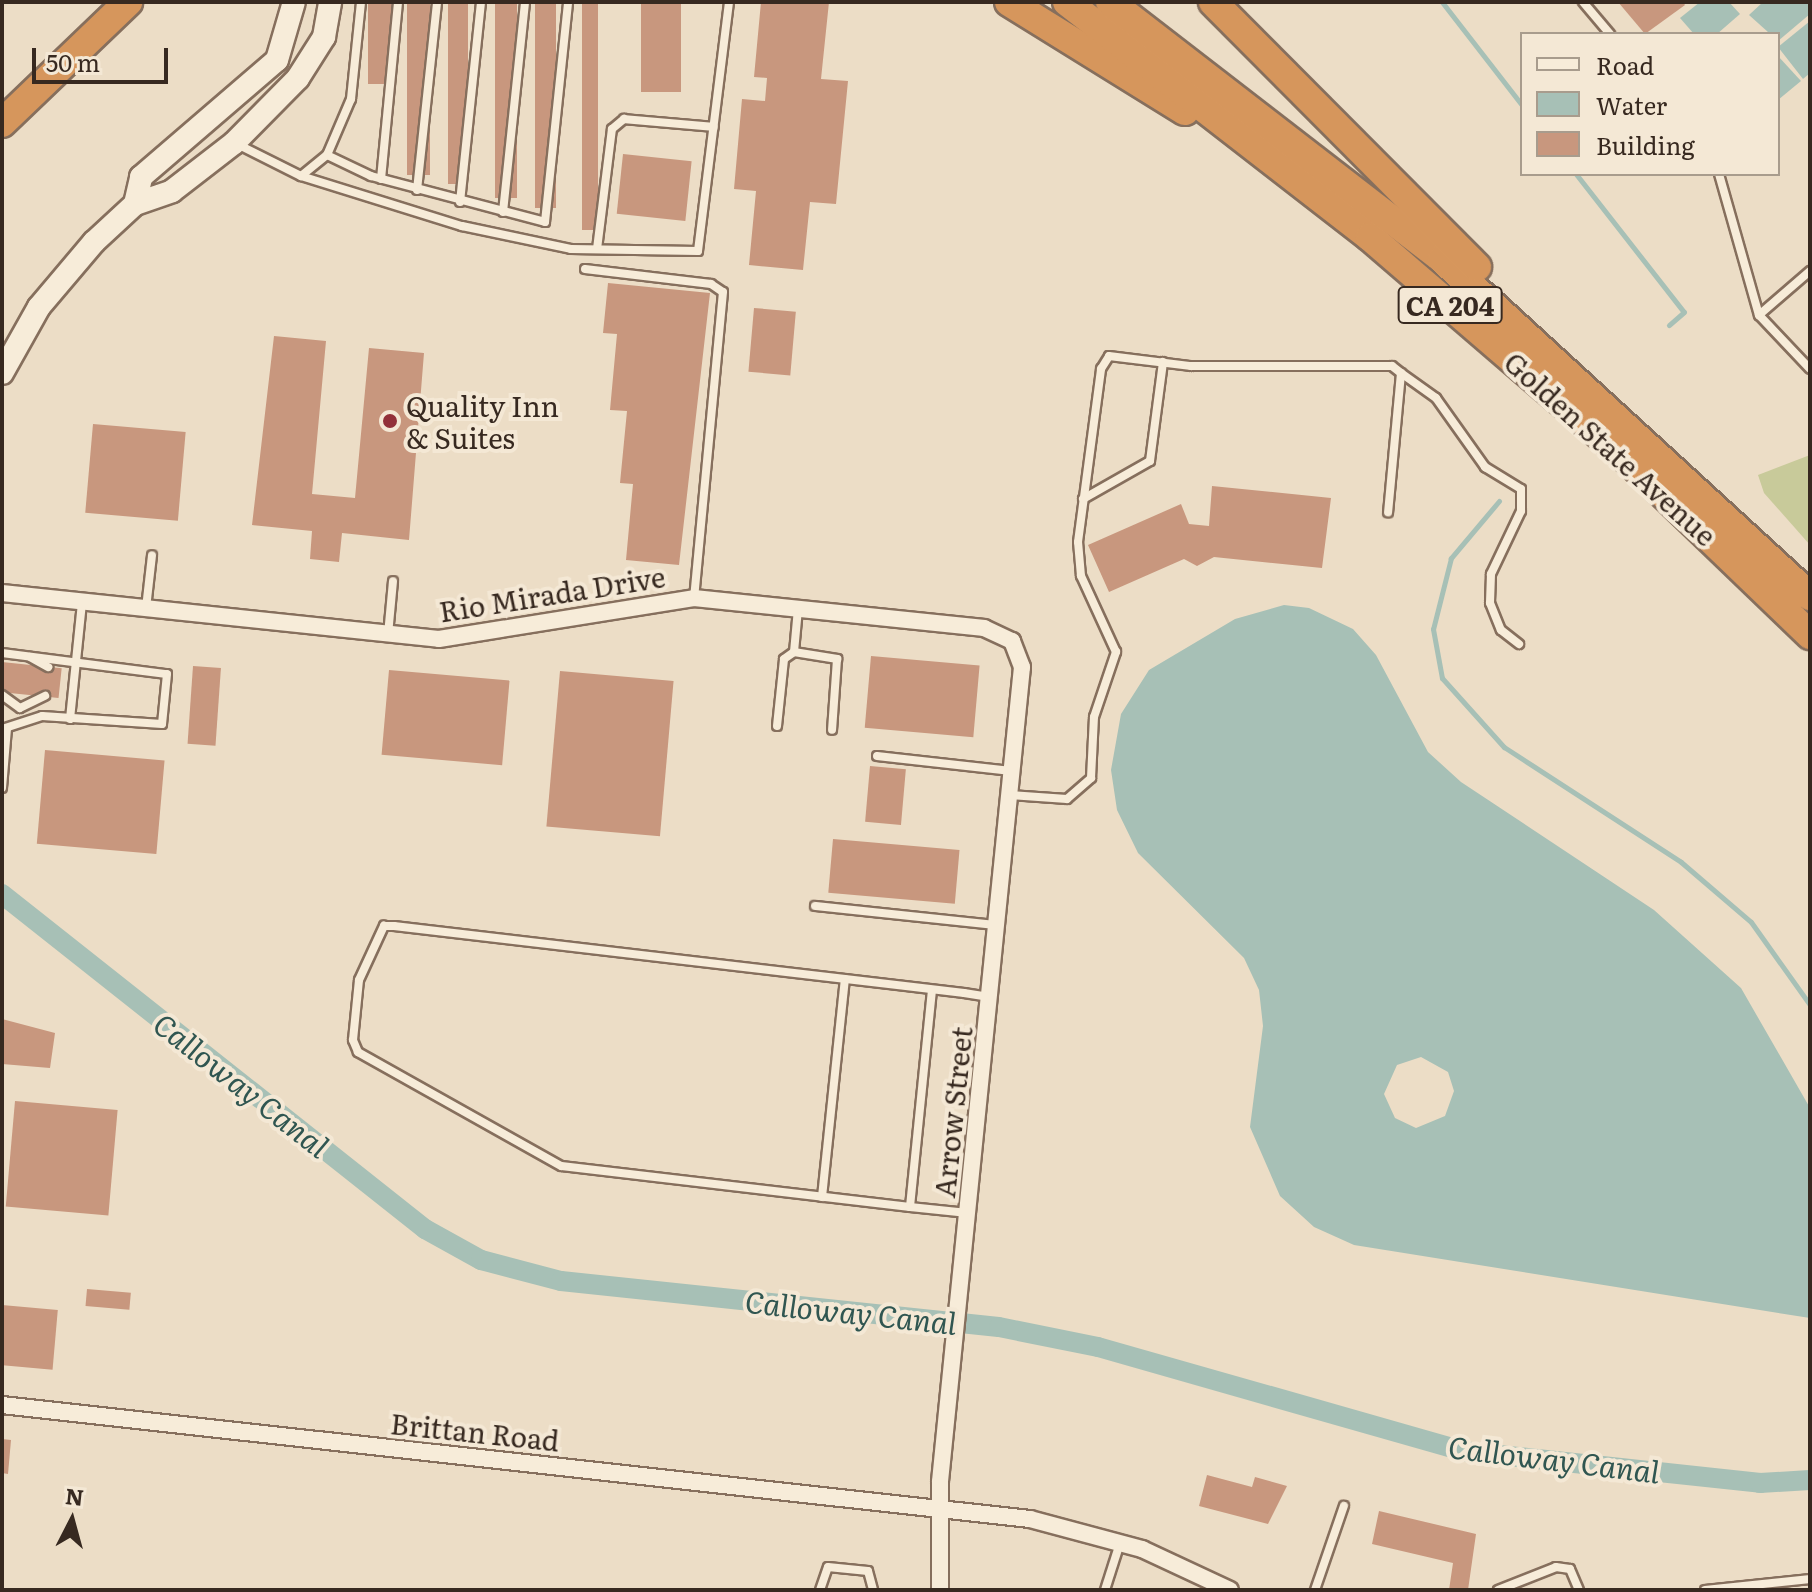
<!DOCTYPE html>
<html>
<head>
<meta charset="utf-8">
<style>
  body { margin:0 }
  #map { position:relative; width:1812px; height:1592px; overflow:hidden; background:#ecddc6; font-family:Literata,serif }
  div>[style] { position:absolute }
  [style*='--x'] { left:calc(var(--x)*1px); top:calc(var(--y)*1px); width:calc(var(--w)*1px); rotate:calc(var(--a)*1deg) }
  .green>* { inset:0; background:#c8ca9a }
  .water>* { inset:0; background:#a7c0b6 }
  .stream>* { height:5px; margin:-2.5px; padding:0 2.5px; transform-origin:2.5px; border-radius:2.5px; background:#a7c0b6 }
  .canal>* { height:20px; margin:-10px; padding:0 10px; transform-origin:10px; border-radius:10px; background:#a7c0b6 }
  .building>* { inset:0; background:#c8977e; transform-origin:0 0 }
  .roads { filter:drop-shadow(2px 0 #866f5d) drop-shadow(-2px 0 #866f5d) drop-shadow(0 2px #866f5d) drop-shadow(0 -2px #866f5d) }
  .service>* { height:8px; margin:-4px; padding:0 4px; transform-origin:4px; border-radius:4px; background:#f7ecd9 }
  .minor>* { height:16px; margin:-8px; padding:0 8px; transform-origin:8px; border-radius:8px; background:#f7ecd9 }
  .secondary>* { height:22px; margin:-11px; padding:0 11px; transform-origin:11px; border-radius:11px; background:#f7ecd9 }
  .motorway>* { height:28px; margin:-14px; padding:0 14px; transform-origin:14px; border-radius:14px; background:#d6965c }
  .dots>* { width:22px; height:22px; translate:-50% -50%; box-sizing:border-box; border:4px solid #f4e8d5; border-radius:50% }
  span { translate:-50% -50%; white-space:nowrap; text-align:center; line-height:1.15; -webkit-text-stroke:8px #f4e8d5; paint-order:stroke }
  .shield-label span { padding:2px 6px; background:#f4e8d5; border:2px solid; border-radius:6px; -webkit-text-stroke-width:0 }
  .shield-label { font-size:26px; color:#372920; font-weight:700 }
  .poi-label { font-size:28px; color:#372920 }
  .left { translate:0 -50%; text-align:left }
  .street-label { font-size:28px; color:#372920 }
  .water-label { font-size:30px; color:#305651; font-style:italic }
  .frame { position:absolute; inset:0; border:4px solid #372920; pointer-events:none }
  .legend { position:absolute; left:1520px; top:32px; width:260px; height:144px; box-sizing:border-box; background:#f4e8d5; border:2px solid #a89c8d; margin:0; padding:10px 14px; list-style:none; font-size:24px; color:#372920 }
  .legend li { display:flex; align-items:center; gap:16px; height:40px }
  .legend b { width:40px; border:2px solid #a89c8d }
  .north { position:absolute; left:32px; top:1480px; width:80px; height:80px; -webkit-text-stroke:6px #f4e8d5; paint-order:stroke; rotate:6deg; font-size:22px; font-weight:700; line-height:32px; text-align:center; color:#372920 }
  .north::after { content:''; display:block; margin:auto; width:28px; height:36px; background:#372920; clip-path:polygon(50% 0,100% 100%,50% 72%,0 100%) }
  .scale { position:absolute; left:32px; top:48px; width:136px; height:36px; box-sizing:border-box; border:4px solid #372920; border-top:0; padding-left:10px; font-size:24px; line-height:28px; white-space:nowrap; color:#372920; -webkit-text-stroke:6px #f4e8d5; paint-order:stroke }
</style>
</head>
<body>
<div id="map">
  <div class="green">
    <div style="clip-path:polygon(1810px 455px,1810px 545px,1764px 493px,1758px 475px)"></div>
  </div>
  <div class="water">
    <div style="clip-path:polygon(1700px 2px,1729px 2px,1740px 14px,1717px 34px,1694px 34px,1680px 18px)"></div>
    <div style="clip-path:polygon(1763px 2px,1810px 2px,1810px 14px,1778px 41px,1749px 15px)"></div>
    <div style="clip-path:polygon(1810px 21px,1810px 73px,1803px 79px,1778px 47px)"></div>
    <div style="clip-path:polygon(1778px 56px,1801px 81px,1778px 100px)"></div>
    <div style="clip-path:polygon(evenodd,1284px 605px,1309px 608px,1353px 629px,1376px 655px,1428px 752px,1461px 782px,1654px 910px,1741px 988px,1810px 1108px,1810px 1318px,1354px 1245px,1314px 1227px,1280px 1196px,1250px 1127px,1263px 1026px,1259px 990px,1244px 958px,1138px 853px,1117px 810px,1111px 770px,1121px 714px,1149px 670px,1235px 619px,1284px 605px,1421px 1057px,1448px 1072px,1454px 1091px,1445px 1116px,1416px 1128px,1395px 1118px,1384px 1094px,1397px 1065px,1421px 1057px)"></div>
  </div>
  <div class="stream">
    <div style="--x:1442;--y:2;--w:130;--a:52.2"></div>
    <div style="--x:1576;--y:174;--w:175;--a:52"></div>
    <div style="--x:1684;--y:312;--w:20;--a:139"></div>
    <div style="--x:1499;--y:501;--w:75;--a:130.1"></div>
    <div style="--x:1451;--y:558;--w:73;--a:104.2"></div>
    <div style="--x:1433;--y:629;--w:50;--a:79.6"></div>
    <div style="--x:1442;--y:678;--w:93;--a:48.1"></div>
    <div style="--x:1504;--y:747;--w:211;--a:33"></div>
    <div style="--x:1681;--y:862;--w:92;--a:40.6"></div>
    <div style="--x:1751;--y:922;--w:102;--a:54.6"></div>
  </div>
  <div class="canal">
    <div style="--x:2;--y:894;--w:540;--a:38.38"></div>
    <div style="--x:425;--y:1229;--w:64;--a:29"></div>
    <div style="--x:481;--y:1260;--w:83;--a:14.7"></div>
    <div style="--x:561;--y:1281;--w:440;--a:6"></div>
    <div style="--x:999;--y:1327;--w:101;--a:11.4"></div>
    <div style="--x:1098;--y:1347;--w:379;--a:15.9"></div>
    <div style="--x:1462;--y:1451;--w:300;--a:6.1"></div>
    <div style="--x:1760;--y:1483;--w:50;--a:-3.4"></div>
  </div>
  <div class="building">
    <div style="left:368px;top:2px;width:24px;height:82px"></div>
    <div style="left:407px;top:2px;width:23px;height:173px"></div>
    <div style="left:448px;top:2px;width:20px;height:182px"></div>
    <div style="left:495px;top:2px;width:22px;height:196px"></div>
    <div style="left:535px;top:2px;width:21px;height:206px"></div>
    <div style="left:582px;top:2px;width:16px;height:228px"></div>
    <div style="left:641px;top:2px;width:40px;height:90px"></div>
    <div style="clip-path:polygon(761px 2px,829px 2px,821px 79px,848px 81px,836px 204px,810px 202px,803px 270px,749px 265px,756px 191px,734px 189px,742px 99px,765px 101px,767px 78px,754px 77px)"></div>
    <div style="clip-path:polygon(1618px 2px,1683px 2px,1685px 5px,1645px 34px)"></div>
    <div style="left:623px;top:154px;width:69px;height:60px;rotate:6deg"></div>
    <div style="clip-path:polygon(608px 283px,710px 293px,679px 565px,626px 560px,633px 484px,620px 483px,627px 411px,610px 410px,617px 334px,603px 333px)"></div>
    <div style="left:754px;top:308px;width:42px;height:64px;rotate:5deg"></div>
    <div style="clip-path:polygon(274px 336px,326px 341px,312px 494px,355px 498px,369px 348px,424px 353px,409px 540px,342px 533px,339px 562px,310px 559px,312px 531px,252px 525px)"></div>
    <div style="left:93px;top:424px;width:93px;height:89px;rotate:5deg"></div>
    <div style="clip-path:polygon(1212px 486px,1331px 498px,1322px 568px,1214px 557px,1197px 566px,1184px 559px,1109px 592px,1088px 545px,1181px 504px,1189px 524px,1209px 526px)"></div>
    <div style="left:871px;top:656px;width:109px;height:72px;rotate:5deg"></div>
    <div style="left:2px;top:662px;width:60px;height:30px;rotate:6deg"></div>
    <div style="left:193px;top:666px;width:28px;height:78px;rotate:4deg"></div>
    <div style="left:389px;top:670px;width:121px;height:85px;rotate:5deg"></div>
    <div style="left:560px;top:671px;width:114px;height:156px;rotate:5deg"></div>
    <div style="left:45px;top:750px;width:120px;height:94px;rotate:5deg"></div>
    <div style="left:870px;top:766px;width:36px;height:56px;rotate:5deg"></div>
    <div style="left:833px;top:839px;width:127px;height:54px;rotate:5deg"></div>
    <div style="clip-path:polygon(2px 1019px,55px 1033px,50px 1068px,2px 1064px)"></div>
    <div style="left:15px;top:1101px;width:103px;height:106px;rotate:5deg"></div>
    <div style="left:87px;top:1289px;width:44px;height:17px;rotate:5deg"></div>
    <div style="left:2px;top:1305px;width:56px;height:60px;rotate:5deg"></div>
    <div style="clip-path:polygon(2px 1439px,11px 1440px,8px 1474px,2px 1473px)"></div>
    <div style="clip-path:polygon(1207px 1475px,1252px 1487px,1255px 1477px,1287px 1486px,1268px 1524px,1199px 1506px)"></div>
    <div style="clip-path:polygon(1379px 1511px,1476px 1534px,1468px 1590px,1449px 1590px,1453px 1563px,1372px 1544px)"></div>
  </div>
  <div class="roads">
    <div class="service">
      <div style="--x:1583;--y:2;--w:42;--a:49.8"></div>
      <div style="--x:235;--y:143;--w:74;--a:26.6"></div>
      <div style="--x:301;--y:176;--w:169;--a:17.3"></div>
      <div style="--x:462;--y:226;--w:111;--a:11.9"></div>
      <div style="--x:571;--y:249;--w:127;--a:0.9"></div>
      <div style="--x:698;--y:251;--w:251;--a:-82.9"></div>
      <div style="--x:327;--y:155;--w:49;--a:25.5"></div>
      <div style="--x:371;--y:176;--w:180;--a:14.8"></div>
      <div style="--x:545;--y:222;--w:221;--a:-84"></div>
      <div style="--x:1719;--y:174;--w:147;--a:74.2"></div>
      <div style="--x:301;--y:176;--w:33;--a:-39"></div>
      <div style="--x:327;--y:155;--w:61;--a:-66.8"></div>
      <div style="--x:351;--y:99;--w:98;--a:-84.1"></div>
      <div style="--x:381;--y:179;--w:178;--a:-84.5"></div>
      <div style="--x:417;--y:190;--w:189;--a:-83.9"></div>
      <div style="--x:460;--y:202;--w:201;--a:-84"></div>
      <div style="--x:503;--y:212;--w:211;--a:-84"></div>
      <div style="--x:597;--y:249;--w:121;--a:-82.9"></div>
      <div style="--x:612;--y:129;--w:16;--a:-40"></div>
      <div style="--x:624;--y:119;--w:90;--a:5.1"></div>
      <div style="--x:585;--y:269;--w:127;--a:6.8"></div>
      <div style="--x:711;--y:284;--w:14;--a:34"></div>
      <div style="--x:723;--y:292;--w:306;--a:95.4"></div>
      <div style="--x:1810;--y:271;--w:67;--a:139.2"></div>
      <div style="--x:1759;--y:315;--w:74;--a:46.6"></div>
      <div style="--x:1401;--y:373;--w:43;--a:35.5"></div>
      <div style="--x:1436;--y:398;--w:85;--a:54.6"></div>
      <div style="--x:1485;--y:467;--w:42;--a:31.4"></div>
      <div style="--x:1521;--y:489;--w:22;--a:90"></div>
      <div style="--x:1521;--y:511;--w:70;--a:115.5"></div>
      <div style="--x:1491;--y:574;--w:29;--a:92"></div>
      <div style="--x:1490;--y:603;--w:29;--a:68"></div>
      <div style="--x:1501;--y:630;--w:23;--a:38"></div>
      <div style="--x:1083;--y:499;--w:77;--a:-29.6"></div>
      <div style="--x:1150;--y:461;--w:100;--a:-82.5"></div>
      <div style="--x:146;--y:608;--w:53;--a:-83.5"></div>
      <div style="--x:388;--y:635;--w:54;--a:-84.7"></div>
      <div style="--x:794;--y:652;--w:43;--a:-84.7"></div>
      <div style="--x:2;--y:653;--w:166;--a:7.3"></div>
      <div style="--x:167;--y:674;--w:50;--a:95.7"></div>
      <div style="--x:162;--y:724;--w:120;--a:-176.2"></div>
      <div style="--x:42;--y:716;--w:42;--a:162"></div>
      <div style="--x:30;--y:657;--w:21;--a:29"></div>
      <div style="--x:2;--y:695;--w:22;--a:36"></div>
      <div style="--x:20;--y:708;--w:28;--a:-26"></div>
      <div style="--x:70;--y:719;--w:118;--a:-84.1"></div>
      <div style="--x:777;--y:726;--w:67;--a:-84"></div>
      <div style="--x:784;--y:659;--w:12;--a:-35"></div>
      <div style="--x:794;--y:652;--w:44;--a:9.2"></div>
      <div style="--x:837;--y:659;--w:71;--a:94"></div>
      <div style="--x:877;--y:756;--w:135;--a:6.4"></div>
      <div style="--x:2;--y:788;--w:60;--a:-85.2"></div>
      <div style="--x:1010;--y:795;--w:57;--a:4"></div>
      <div style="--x:1067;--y:799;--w:32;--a:-41"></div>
      <div style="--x:1091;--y:778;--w:61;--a:-87.2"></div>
      <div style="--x:1094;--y:717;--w:69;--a:-71.3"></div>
      <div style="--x:1116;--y:652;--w:84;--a:-114.7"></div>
      <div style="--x:1081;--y:576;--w:34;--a:-95"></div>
      <div style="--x:1078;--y:542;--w:175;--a:-82.4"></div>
      <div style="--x:1101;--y:369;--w:15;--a:-58"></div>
      <div style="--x:1109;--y:356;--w:83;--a:7"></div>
      <div style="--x:1191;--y:366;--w:201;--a:0"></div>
      <div style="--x:1392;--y:366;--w:11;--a:38"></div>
      <div style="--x:1401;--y:373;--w:140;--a:95.3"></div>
      <div style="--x:815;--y:906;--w:182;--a:6"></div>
      <div style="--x:932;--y:990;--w:218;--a:95.8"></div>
      <div style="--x:910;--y:1207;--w:351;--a:-173.3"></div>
      <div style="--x:561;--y:1166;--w:233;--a:-150.7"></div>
      <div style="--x:358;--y:1052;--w:13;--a:-113"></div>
      <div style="--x:353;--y:1040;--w:60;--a:-84.3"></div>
      <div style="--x:359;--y:980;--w:60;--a:-65.2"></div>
      <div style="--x:384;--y:926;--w:10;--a:0"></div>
      <div style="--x:394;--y:926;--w:574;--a:6.7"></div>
      <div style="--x:964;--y:993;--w:24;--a:9"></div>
      <div style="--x:822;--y:1197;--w:219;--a:-84"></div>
      <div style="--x:910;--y:1207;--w:58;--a:5.9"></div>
      <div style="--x:820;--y:1590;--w:24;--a:-71"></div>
      <div style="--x:828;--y:1567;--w:40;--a:5.7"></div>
      <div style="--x:868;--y:1571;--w:20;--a:75"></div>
      <div style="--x:1105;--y:1590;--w:49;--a:-72.3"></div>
      <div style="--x:1315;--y:1590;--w:89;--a:-71"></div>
      <div style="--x:1498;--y:1590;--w:62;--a:-21.6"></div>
      <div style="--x:1556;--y:1567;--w:14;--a:8"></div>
      <div style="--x:1570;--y:1569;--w:23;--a:67"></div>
      <div style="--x:1705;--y:1590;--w:106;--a:-6"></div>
    </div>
    <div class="minor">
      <div style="--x:2;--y:593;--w:439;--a:6"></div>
      <div style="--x:439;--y:639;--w:258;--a:-9.1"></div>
      <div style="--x:694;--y:598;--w:292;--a:5.9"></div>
      <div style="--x:984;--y:628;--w:31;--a:25"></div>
      <div style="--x:1012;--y:641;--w:28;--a:69"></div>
      <div style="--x:1022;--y:667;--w:819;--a:95.75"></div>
      <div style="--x:940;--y:1482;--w:108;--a:90"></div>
      <div style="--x:2;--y:1405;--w:1034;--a:6.33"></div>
      <div style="--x:1030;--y:1519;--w:116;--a:15"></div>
      <div style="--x:1142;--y:1549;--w:97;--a:25"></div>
    </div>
    <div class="secondary">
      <div style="--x:135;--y:204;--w:28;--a:-77"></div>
      <div style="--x:141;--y:177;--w:179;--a:-40.7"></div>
      <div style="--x:277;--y:60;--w:60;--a:-73.7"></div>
      <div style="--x:2;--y:373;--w:76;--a:-60.7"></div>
      <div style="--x:39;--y:307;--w:85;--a:-49.8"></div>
      <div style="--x:94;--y:242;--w:56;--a:-42.8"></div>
      <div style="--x:135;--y:204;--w:39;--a:-19"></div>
      <div style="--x:172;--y:191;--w:78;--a:-37.7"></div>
      <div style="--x:234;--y:143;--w:91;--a:-45.4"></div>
      <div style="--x:298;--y:78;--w:49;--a:-57.6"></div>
      <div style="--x:324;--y:37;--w:36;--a:-80"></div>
    </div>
    <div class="motorway">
      <div style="--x:1009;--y:2;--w:207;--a:31.8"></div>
      <div style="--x:1067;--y:2;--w:383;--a:37.8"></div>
      <div style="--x:1370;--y:237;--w:327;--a:40.7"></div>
      <div style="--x:1618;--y:450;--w:267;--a:43.9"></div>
      <div style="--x:1110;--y:2;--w:420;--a:37.7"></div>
      <div style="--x:1442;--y:259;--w:499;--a:42.5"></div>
      <div style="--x:1213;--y:2;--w:374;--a:45.1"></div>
      <div style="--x:2;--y:123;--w:175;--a:-43.8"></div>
    </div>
  </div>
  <div class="dots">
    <div style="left:390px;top:421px;background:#923039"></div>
  </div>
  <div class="shield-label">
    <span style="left:1450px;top:305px">CA 204</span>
  </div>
  <div class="poi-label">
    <span class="left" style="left:406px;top:421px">Quality Inn<br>&amp; Suites</span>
  </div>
  <div class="street-label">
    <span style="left:1611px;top:448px;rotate:42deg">Golden State Avenue</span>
    <span style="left:552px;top:593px;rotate:-9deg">Rio Mirada Drive</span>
    <span style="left:952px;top:1112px;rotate:-84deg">Arrow Street</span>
    <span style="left:475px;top:1431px;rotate:6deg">Brittan Road</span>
  </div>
  <div class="water-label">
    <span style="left:242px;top:1084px;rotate:38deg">Calloway Canal</span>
    <span style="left:851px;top:1311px;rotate:6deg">Calloway Canal</span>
    <span style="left:1554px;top:1458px;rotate:7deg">Calloway Canal</span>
  </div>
  <div class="frame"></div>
  <ul class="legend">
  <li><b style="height:10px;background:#f7ecd9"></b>Road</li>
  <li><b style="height:22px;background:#a7c0b6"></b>Water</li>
  <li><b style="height:22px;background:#c8977e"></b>Building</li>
  </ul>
  <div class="north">N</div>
  <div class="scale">50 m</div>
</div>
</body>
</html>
